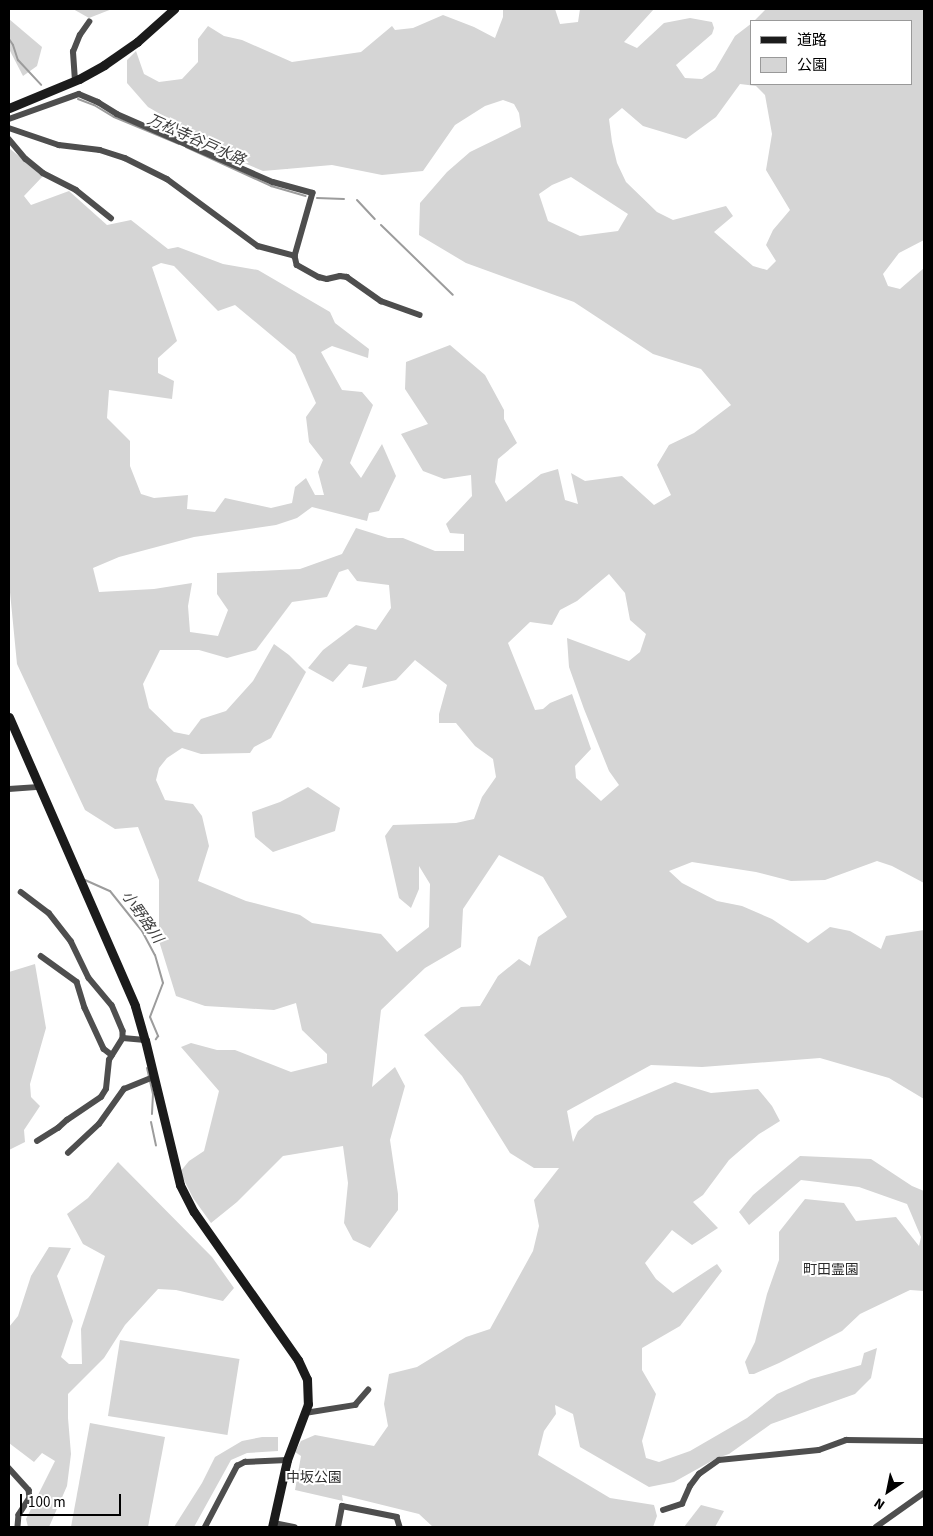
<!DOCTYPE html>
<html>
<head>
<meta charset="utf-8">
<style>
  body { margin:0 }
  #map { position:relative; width:933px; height:1536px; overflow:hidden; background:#fff; font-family:"Source Sans 3","Noto Sans JP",sans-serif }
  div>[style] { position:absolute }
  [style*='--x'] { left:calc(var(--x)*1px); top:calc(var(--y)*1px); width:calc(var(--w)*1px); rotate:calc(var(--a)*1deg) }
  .green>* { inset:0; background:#d5d5d5; transform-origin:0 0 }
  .stream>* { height:2px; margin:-1px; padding:0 1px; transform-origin:1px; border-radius:1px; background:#9c9c9c }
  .street>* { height:5.5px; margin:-2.75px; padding:0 2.75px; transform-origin:2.75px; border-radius:2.75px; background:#4e4e4e }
  .secondary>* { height:9px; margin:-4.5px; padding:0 4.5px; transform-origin:4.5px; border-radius:4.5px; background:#1b1b1b }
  span { translate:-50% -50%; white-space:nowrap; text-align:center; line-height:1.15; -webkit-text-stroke:4px #fff; paint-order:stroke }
  .park-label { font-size:14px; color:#2c2c2c }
  .water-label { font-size:15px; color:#3d3d3d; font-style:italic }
  .frame { position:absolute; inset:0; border:10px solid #000; pointer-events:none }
  .legend { position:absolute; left:750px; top:20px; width:162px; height:65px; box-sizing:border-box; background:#fff; border:1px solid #999; margin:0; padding:6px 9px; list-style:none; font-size:15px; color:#000 }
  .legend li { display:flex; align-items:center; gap:10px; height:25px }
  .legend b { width:25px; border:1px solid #999 }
  .north { position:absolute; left:863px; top:1466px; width:50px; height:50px; -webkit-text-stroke:4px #fff; paint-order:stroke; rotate:214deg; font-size:14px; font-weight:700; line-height:20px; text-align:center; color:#000 }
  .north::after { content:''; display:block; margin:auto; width:18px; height:22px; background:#000; clip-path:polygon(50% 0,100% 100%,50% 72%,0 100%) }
  .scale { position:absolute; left:20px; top:1494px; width:101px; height:22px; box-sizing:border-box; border:2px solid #000; border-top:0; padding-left:6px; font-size:15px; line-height:18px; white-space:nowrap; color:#000; -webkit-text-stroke:4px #fff; paint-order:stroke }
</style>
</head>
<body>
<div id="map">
  <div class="green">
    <div style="clip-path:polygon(73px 9px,112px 9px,89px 18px)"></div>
    <div style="clip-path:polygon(evenodd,503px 9px,555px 9px,560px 24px,578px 22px,580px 9px,654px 9px,624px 42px,637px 48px,664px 23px,690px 18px,712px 22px,714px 28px,712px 34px,676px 65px,685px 78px,702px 79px,715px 70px,735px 36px,752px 23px,752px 84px,912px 84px,912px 21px,754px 21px,766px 9px,924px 9px,924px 240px,899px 253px,883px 274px,888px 286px,900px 289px,924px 268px,924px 883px,892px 866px,877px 861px,825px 880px,791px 881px,756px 872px,692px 862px,669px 871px,682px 883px,717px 901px,742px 906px,772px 919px,808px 943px,830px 927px,850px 931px,881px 949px,886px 936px,924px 930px,924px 1099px,889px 1078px,820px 1058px,702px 1067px,651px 1065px,567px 1111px,573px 1142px,578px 1131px,595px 1116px,675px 1082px,711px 1093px,758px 1089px,772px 1106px,780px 1121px,759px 1134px,729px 1160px,703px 1195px,693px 1202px,718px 1228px,692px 1245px,672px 1230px,645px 1263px,656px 1279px,673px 1293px,717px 1264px,722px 1271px,680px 1326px,642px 1348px,642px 1370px,656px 1394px,642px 1441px,646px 1458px,659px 1462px,690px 1451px,747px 1418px,777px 1394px,811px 1379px,861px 1365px,864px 1353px,877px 1348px,871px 1378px,855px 1394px,771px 1424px,729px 1454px,717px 1458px,674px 1482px,649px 1487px,580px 1447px,573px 1414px,555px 1405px,556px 1414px,544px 1431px,538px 1455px,610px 1498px,654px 1505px,657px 1516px,653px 1527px,433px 1527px,419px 1514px,342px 1495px,343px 1501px,295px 1490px,301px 1456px,295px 1452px,301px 1441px,315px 1435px,374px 1446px,388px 1426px,384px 1404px,389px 1374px,417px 1367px,466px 1337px,490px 1329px,533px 1251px,539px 1226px,534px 1200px,559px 1168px,534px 1168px,510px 1153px,462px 1076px,424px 1035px,461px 1007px,480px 1006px,498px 976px,519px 959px,530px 966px,538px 937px,567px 917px,543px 877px,499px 855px,463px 909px,461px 947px,425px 968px,381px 1010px,372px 1087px,395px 1067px,405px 1086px,390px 1140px,398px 1194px,398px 1210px,370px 1248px,353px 1240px,344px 1223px,348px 1183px,343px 1146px,283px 1156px,237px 1202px,211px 1223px,193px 1198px,180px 1172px,189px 1161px,204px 1151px,219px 1091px,181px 1047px,191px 1043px,217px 1050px,235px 1050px,291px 1072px,327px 1063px,327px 1054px,302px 1030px,296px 1003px,274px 1010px,205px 1006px,176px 996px,159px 941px,159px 880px,138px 827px,115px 829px,85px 810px,17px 664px,9px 582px,9px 148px,43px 176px,24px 196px,31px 205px,69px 191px,107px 225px,131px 220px,168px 249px,178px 247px,223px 264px,258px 270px,330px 312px,335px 323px,369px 349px,368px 358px,332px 346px,321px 352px,342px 390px,362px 392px,373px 405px,350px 463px,361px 478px,382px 444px,396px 476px,379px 511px,369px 513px,367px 521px,312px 507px,297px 518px,276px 525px,194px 537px,119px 557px,93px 568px,99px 592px,154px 589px,192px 583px,188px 606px,190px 632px,218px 636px,228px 610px,217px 594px,217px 573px,300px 569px,342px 554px,356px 528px,388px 538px,403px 538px,435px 551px,464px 551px,464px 534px,450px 533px,446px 524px,472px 496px,471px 475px,444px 479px,423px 471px,401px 434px,428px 424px,405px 389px,406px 362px,450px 345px,485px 375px,504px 410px,504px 419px,517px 443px,498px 459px,495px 482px,506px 502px,541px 474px,558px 469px,565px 500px,578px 504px,571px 473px,585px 481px,622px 476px,654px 505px,671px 495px,657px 465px,669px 445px,694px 433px,731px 405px,701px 369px,653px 354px,574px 302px,466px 263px,419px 235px,420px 203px,447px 172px,470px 152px,521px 127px,519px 113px,514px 104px,503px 100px,485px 106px,455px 125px,423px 171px,382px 175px,332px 165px,263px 171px,177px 135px,181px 126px,148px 107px,127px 83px,127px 60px,136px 51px,144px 74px,159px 82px,182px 79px,198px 62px,198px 39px,208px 26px,224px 36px,242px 40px,292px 62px,361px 52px,392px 26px,395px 30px,413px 28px,443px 15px,474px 27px,495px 38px,503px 17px,503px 9px,740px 84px,756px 86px,765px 95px,772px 134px,766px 170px,790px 210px,773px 230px,766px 245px,776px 261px,767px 270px,753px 266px,714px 232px,733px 216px,726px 206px,673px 220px,657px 212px,626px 182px,617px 163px,612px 142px,609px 119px,622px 108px,643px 126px,686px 139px,716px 117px,740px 84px,503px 9px,571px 177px,628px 214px,618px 231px,580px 236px,548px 221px,539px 194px,552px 185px,571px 177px,503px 9px,161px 263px,174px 266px,218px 311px,235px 305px,295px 355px,316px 403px,306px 417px,309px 442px,323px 460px,318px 472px,324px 495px,315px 495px,306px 478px,295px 487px,292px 503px,271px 508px,225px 498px,215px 512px,187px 509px,188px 495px,154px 498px,141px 494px,130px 466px,130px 441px,107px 418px,109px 390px,172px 399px,174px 381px,158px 373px,158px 358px,177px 341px,152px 267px,161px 263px,503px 9px,348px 569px,357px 581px,389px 585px,391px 608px,376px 630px,356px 625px,323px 650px,308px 668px,333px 682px,349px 664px,367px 667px,362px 688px,396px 680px,415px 660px,447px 685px,439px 714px,439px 723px,456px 723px,475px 746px,493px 759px,496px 777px,482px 797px,474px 819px,456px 823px,393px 825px,385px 836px,399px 898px,411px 908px,419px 889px,419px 866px,430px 884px,429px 927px,397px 952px,381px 934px,312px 923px,300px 915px,246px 901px,198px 881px,209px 846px,202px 816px,193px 804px,165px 800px,156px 780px,159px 768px,167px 758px,182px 748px,201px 754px,250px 753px,254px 747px,271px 738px,306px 672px,289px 655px,274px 644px,253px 681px,226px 711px,201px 719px,189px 735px,174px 732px,149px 708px,143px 684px,160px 650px,199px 650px,227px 658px,256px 650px,292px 602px,327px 597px,339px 572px,348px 569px,503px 9px,609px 574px,625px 593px,630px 620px,646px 634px,640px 652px,629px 661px,567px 638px,569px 667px,584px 709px,609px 771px,619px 785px,601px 801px,576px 778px,575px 766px,591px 749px,572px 694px,550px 703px,543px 709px,535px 710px,508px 643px,530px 622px,552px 625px,560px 610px,577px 601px,609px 574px)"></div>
    <div style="clip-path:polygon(9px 19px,42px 47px,37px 66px,23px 76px,9px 49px)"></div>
    <div style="clip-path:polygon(308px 787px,340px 808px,335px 831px,273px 852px,255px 837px,252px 812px,280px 802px)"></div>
    <div style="clip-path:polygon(35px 964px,46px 1028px,30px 1084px,31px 1097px,40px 1106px,24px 1130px,25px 1142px,9px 1150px,9px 972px)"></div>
    <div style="clip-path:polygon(800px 1156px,871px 1159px,912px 1186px,924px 1191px,924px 1291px,910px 1290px,860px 1314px,842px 1331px,779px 1363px,754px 1374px,749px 1374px,745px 1362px,755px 1342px,767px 1294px,779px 1260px,779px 1232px,805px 1199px,844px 1203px,856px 1221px,896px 1217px,919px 1246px,921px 1237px,907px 1204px,859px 1187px,801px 1180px,749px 1225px,739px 1212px,753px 1195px)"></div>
    <div style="clip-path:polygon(118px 1162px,212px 1257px,234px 1288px,223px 1301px,176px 1290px,158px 1289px,125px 1325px,104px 1358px,68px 1394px,68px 1418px,71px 1454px,67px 1486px,49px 1527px,28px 1527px,26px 1519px,55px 1461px,42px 1453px,34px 1462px,9px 1443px,9px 1327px,18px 1316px,31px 1276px,49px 1247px,71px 1248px,57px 1276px,73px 1321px,61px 1357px,69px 1364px,82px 1364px,81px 1329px,105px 1256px,83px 1244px,67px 1214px,88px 1198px)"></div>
    <div style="left:120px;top:1340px;width:121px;height:77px;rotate:9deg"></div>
    <div style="clip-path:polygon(90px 1423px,165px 1437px,148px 1527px,71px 1527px)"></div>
    <div style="clip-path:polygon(262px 1437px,278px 1437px,278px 1451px,247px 1453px,231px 1460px,194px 1527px,174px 1527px,202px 1483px,215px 1457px,242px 1441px)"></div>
    <div style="clip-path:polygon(701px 1505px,724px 1511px,715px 1527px,684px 1527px)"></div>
  </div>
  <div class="stream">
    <div style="--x:9;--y:39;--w:7;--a:56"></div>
    <div style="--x:13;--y:45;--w:16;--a:72"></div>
    <div style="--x:18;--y:60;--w:34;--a:47"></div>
    <div style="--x:78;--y:99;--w:17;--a:21"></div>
    <div style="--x:94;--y:105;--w:23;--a:31"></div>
    <div style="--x:114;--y:117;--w:70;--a:22.6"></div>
    <div style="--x:186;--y:147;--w:94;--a:24.6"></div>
    <div style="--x:271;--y:186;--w:36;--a:16"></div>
    <div style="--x:317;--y:198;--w:27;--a:2"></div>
    <div style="--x:357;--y:200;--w:26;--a:47"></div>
    <div style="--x:381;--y:225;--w:100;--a:44.2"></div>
    <div style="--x:85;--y:880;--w:27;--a:24"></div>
    <div style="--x:110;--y:891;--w:51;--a:51.3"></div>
    <div style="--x:142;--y:931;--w:27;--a:62"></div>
    <div style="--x:155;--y:955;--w:29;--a:74"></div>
    <div style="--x:163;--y:983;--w:36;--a:111"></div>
    <div style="--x:150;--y:1017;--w:21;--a:67"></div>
    <div style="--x:158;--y:1036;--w:4;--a:124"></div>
    <div style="--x:147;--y:1068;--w:9;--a:77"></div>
    <div style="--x:150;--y:1081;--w:13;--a:77"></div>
    <div style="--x:153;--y:1094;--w:20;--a:93"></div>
    <div style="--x:151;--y:1122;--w:24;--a:78"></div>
  </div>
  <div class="street">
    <div style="--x:75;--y:81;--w:29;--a:-94"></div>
    <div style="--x:73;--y:52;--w:18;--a:-68"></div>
    <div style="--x:80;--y:35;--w:16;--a:-55"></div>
    <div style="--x:9;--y:119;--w:74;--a:-19.7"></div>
    <div style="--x:79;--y:94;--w:21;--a:23"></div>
    <div style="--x:98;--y:102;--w:22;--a:32"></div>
    <div style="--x:117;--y:114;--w:170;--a:23.6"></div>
    <div style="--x:273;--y:182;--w:41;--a:15.4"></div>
    <div style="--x:313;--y:193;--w:66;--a:105.9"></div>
    <div style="--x:295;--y:256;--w:9;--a:77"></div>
    <div style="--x:297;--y:265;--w:25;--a:29"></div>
    <div style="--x:319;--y:277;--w:8;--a:14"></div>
    <div style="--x:327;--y:279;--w:13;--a:-13"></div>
    <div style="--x:340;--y:276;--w:7;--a:8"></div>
    <div style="--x:347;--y:277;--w:42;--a:35.2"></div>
    <div style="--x:381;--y:301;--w:41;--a:19.7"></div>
    <div style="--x:9;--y:128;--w:53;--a:18.8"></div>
    <div style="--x:59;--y:145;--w:41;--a:7"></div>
    <div style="--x:100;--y:150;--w:26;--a:18"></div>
    <div style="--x:125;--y:158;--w:47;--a:26.6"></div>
    <div style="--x:167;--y:179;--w:113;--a:36.4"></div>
    <div style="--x:258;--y:246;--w:38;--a:15"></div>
    <div style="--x:9;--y:139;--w:26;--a:50"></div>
    <div style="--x:26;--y:159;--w:22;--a:39"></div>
    <div style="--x:43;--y:173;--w:37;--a:27"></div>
    <div style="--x:76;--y:190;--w:45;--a:38.7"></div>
    <div style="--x:9;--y:789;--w:30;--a:-4"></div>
    <div style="--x:21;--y:892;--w:35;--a:37"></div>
    <div style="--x:49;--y:913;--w:36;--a:52"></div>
    <div style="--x:71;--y:941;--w:41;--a:64.1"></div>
    <div style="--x:89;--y:978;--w:35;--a:50"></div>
    <div style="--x:112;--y:1005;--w:28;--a:67"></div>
    <div style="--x:123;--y:1031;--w:7;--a:90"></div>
    <div style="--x:41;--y:956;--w:44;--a:35.8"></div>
    <div style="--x:77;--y:982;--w:27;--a:73"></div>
    <div style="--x:85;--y:1008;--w:45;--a:65.1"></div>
    <div style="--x:104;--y:1049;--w:10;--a:37"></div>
    <div style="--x:37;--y:1141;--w:25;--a:-32"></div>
    <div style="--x:58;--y:1128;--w:12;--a:-42"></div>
    <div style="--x:67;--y:1120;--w:41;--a:-34.1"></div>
    <div style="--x:101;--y:1097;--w:9;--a:-58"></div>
    <div style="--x:106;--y:1089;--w:29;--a:-84"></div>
    <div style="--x:109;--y:1060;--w:26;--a:-58"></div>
    <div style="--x:123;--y:1038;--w:22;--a:5"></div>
    <div style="--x:68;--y:1153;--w:42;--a:-43.1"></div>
    <div style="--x:99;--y:1124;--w:43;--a:-54.5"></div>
    <div style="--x:124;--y:1089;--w:32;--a:-22"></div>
    <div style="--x:305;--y:1413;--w:51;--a:-9.1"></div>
    <div style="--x:355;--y:1405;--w:20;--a:-49"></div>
    <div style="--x:9;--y:1468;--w:30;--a:48"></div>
    <div style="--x:29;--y:1490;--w:8;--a:83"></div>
    <div style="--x:30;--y:1498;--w:20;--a:123"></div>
    <div style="--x:19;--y:1515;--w:12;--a:95"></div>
    <div style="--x:663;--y:1510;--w:20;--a:-18"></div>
    <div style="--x:682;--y:1504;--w:20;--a:-66"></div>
    <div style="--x:690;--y:1486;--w:15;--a:-53"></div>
    <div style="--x:699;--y:1474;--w:24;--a:-35"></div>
    <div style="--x:719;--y:1460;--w:100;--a:-5.7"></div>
    <div style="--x:819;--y:1450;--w:29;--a:-20"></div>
    <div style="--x:846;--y:1440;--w:78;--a:0.7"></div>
    <div style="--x:274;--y:1523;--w:21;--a:11"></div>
    <div style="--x:205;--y:1527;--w:69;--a:-62.3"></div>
    <div style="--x:237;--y:1466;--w:9;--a:-27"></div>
    <div style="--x:245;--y:1462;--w:42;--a:-2.7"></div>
    <div style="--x:338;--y:1527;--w:21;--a:-79"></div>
    <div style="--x:342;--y:1506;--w:56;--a:11.3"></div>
    <div style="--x:397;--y:1517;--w:10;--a:73"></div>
    <div style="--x:876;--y:1527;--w:59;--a:-35.3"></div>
  </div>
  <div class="secondary">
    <div style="--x:9;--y:108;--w:76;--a:-22.5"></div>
    <div style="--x:79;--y:79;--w:29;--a:-29"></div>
    <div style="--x:104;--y:65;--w:40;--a:-34.9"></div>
    <div style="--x:137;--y:42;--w:50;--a:-41.7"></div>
    <div style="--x:9;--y:717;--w:315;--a:66.4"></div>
    <div style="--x:135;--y:1006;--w:35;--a:74"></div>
    <div style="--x:145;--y:1040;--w:149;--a:76.4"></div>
    <div style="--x:180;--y:1185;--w:30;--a:63"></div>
    <div style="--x:194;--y:1212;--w:181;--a:54.9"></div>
    <div style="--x:298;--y:1360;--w:21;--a:65"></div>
    <div style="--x:307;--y:1379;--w:25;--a:88"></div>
    <div style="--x:308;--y:1404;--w:60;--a:110.6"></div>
    <div style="--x:287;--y:1460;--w:69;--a:102.6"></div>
  </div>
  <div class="park-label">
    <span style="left:831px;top:1270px">町田霊園</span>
    <span style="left:314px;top:1478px">中坂公園</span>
  </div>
  <div class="water-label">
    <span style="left:196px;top:140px;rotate:24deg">万松寺谷戸水路</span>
    <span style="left:142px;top:917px;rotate:55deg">小野路川</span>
  </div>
  <div class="frame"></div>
  <ul class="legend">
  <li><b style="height:6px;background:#1b1b1b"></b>道路</li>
  <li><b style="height:14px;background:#d5d5d5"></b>公園</li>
  </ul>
  <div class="north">N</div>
  <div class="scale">100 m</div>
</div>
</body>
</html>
